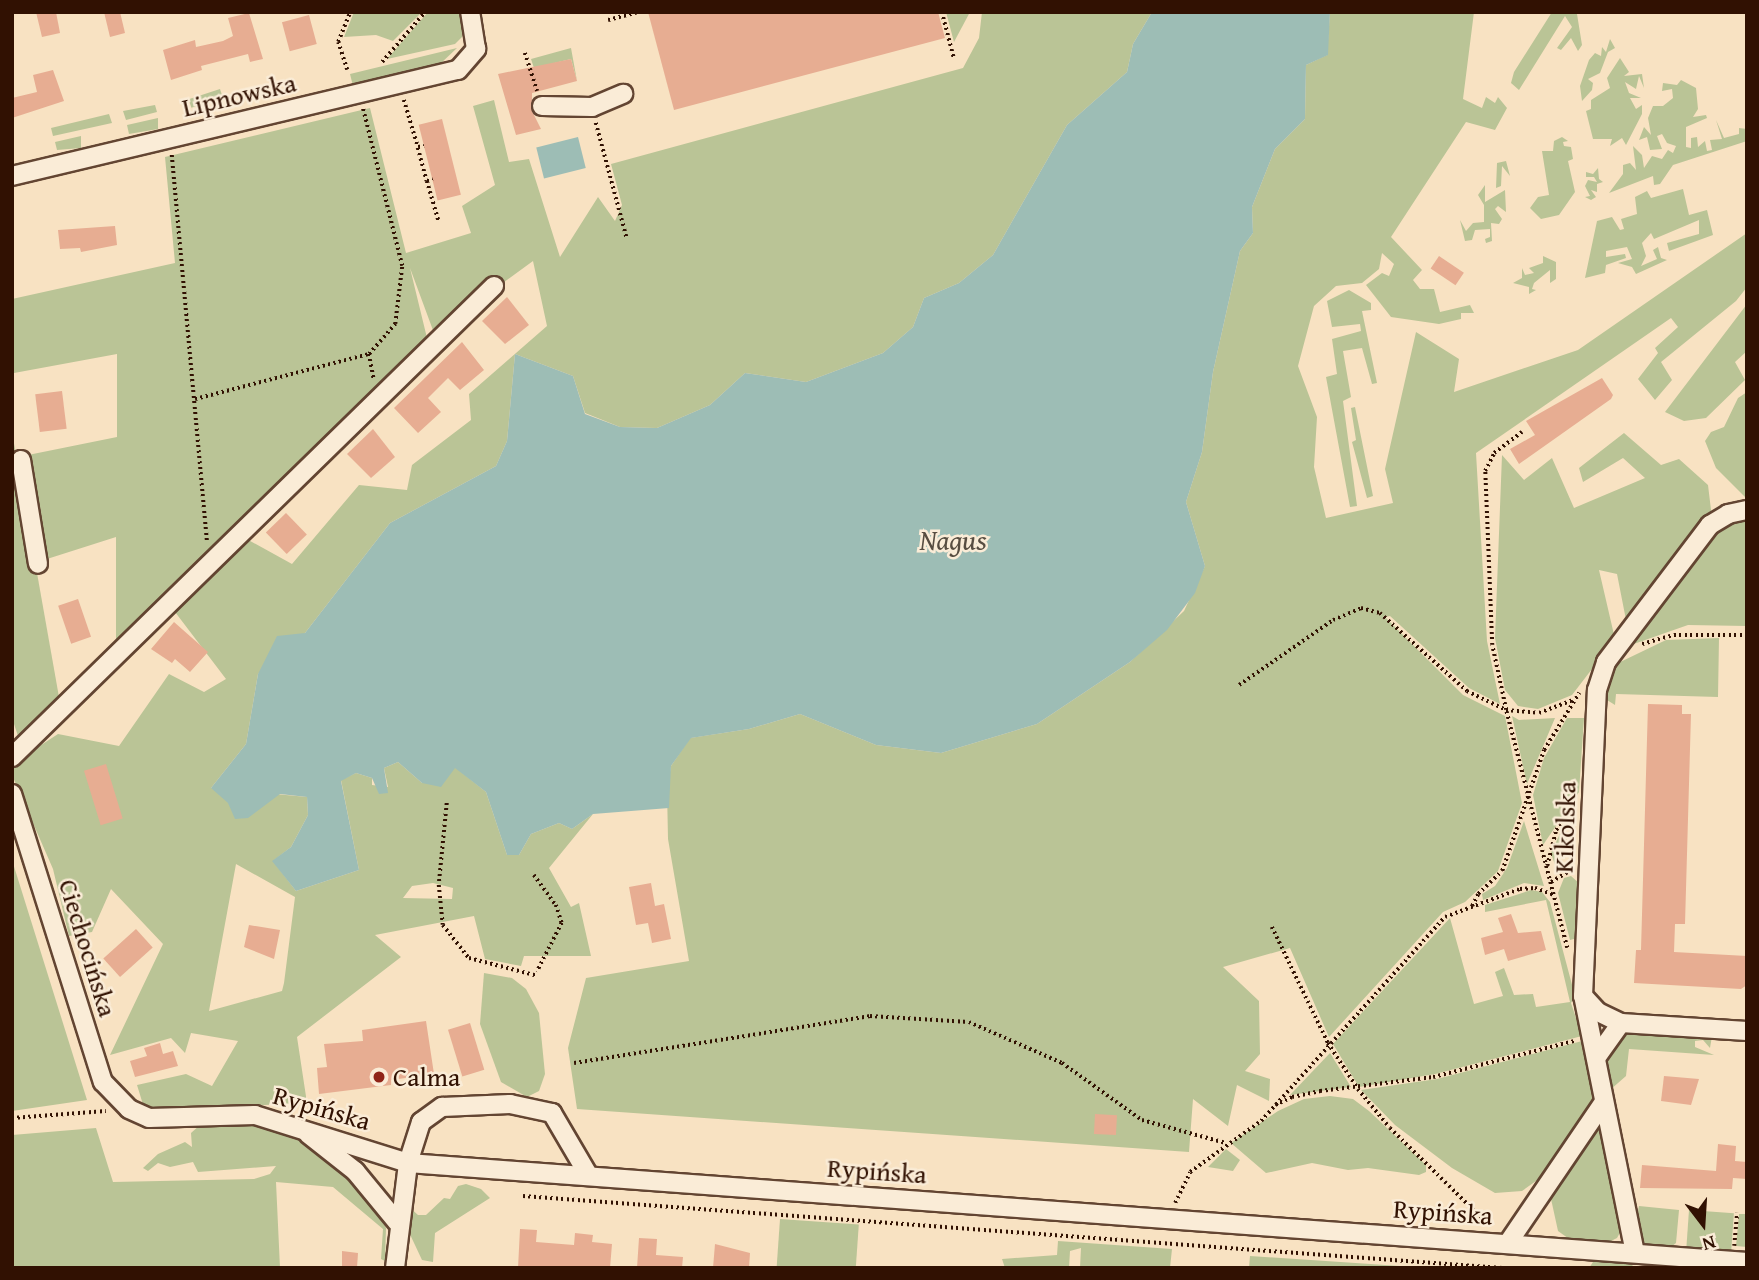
<!DOCTYPE html>
<html>
<head>
<meta charset="utf-8">
<style>
  body { margin:0 }
  #map { position:relative; width:1759px; height:1280px; overflow:hidden; background:#f8e2c2; font-family:"Gentium Book Plus",serif }
  div>[style] { position:absolute }
  [style*='--x'] { left:calc(var(--x)*1px); top:calc(var(--y)*1px); width:calc(var(--w)*1px); rotate:calc(var(--a)*1deg) }
  .green>* { inset:0; background:#bac496; transform-origin:0 0 }
  .water>* { inset:0; background:#9dbdb5; transform-origin:0 0 }
  .building>* { inset:0; background:#e7ad92; transform-origin:0 0 }
  .path>* { height:3.5px; margin-top:-1.75px; transform-origin:0; background:repeating-linear-gradient(90deg,#311102 0 2px,transparent 0 5.5px) }
  .roads { filter:drop-shadow(2px 0 #634532) drop-shadow(-2px 0 #634532) drop-shadow(0 2px #634532) drop-shadow(0 -2px #634532) }
  .minor>* { height:18px; margin:-9px; padding:0 9px; transform-origin:9px; border-radius:9px; background:#faecd7 }
  .dots>* { width:19px; height:19px; translate:-50% -50%; box-sizing:border-box; border:4px solid #faecd7; border-radius:50% }
  span { translate:-50% -50%; white-space:nowrap; text-align:center; line-height:1.15; -webkit-text-stroke:5px #faecd7; paint-order:stroke }
  .street-label { font-size:26px; color:#311102 }
  .poi-label { font-size:26px; color:#311102 }
  .left { translate:0 -50%; text-align:left }
  .water-label { font-size:28px; color:#574d41; font-style:italic }
  .frame { position:absolute; inset:0; border:14px solid #311102; pointer-events:none }
  .north { position:absolute; left:1668px; top:1189px; width:70px; height:70px; -webkit-text-stroke:5px #faecd7; paint-order:stroke; rotate:163deg; font-size:19px; font-weight:700; line-height:28px; text-align:center; color:#311102 }
  .north::after { content:''; display:block; margin:auto; width:24px; height:32px; background:#311102; clip-path:polygon(50% 0,100% 100%,50% 72%,0 100%) }
</style>
</head>
<body>
<div id="map">
  <div class="green">
    <div style="clip-path:polygon(354px 12px,422px 12px,393px 41px,376px 35px,344px 37px)"></div>
    <div style="clip-path:polygon(428px 12px,462px 12px,462px 37px,455px 44px,387px 59px)"></div>
    <div style="clip-path:polygon(946px 12px,970px 12px,954px 42px)"></div>
    <div style="clip-path:polygon(evenodd,982px 12px,1152px 12px,1133px 44px,1127px 72px,1067px 125px,993px 255px,959px 283px,924px 298px,913px 327px,883px 353px,806px 382px,745px 373px,710px 405px,657px 428px,620px 427px,585px 413px,573px 376px,515px 354px,507px 441px,496px 466px,390px 523px,305px 633px,258px 674px,246px 744px,211px 788px,307px 797px,308px 815px,291px 847px,273px 861px,296px 891px,359px 870px,341px 780px,356px 773px,372px 778px,372px 785px,388px 787px,384px 768px,398px 762px,422px 783px,446px 776px,455px 767px,486px 792px,507px 855px,519px 855px,531px 834px,559px 823px,572px 829px,593px 814px,549px 868px,571px 907px,579px 903px,591px 956px,524px 956px,521px 966px,485px 959px,474px 916px,375px 935px,401px 957px,297px 1037px,307px 1103px,145px 1111px,137px 1085px,186px 1074px,212px 1086px,238px 1041px,191px 1033px,185px 1053px,171px 1038px,110px 1055px,163px 944px,111px 889px,92px 932px,69px 936px,53px 869px,12px 775px,12px 764px,58px 734px,119px 746px,169px 674px,204px 692px,226px 679px,172px 608px,243px 537px,292px 564px,359px 485px,407px 490px,412px 465px,471px 420px,469px 394px,547px 326px,533px 261px,434px 333px,410px 268px,427px 338px,116px 644px,116px 537px,47px 559px,44px 539px,36px 529px,28px 455px,117px 437px,117px 354px,14px 373px,12px 299px,175px 263px,165px 157px,370px 108px,406px 253px,471px 233px,462px 206px,495px 185px,473px 106px,494px 100px,509px 162px,529px 159px,560px 257px,598px 197px,615px 221px,622px 205px,611px 164px,963px 68px,979px 38px,982px 12px,236px 864px,295px 897px,284px 983px,282px 991px,209px 1011px,236px 864px,982px 12px,433px 883px,453px 888px,452px 899px,403px 898px,412px 886px,433px 883px)"></div>
    <div style="clip-path:polygon(1330px 12px,1474px 12px,1463px 99px,1482px 108px,1486px 97px,1495px 103px,1498px 97px,1507px 108px,1495px 130px,1466px 122px,1391px 237px,1422px 270px,1413px 280px,1420px 289px,1434px 289px,1440px 312px,1470px 305px,1474px 313px,1461px 313px,1461px 319px,1439px 324px,1391px 317px,1366px 285px,1382px 273px,1389px 276px,1394px 264px,1382px 253px,1379px 269px,1362px 283px,1336px 286px,1314px 306px,1298px 366px,1317px 417px,1314px 467px,1326px 518px,1393px 503px,1385px 469px,1416px 332px,1459px 359px,1454px 392px,1578px 350px,1747px 233px,1747px 287px,1736px 301px,1661px 362px,1672px 380px,1655px 400px,1638px 379px,1658px 353px,1655px 348px,1678px 327px,1671px 318px,1476px 453px,1487px 641px,1500px 704px,1469px 688px,1390px 616px,1385px 617px,1463px 695px,1505px 716px,1522px 803px,1498px 871px,1465px 902px,1443px 912px,1329px 1037px,1290px 948px,1223px 967px,1259px 1001px,1260px 1054px,1245px 1071px,1270px 1079px,1269px 1101px,1237px 1085px,1228px 1126px,1193px 1099px,1189px 1152px,577px 1109px,568px 1048px,586px 978px,689px 961px,668px 839px,667px 790px,671px 766px,690px 738px,749px 729px,800px 714px,876px 745px,941px 753px,1037px 724px,1130px 662px,1184px 611px,1205px 566px,1186px 502px,1202px 452px,1213px 372px,1240px 251px,1253px 233px,1252px 207px,1275px 149px,1305px 119px,1306px 65px,1327px 55px)"></div>
    <div style="clip-path:polygon(1552px 12px,1577px 14px,1582px 45px,1578px 51px,1571px 38px,1561px 50px,1557px 48px,1572px 27px,1565px 16px,1519px 90px,1511px 83px,1514px 72px)"></div>
    <div style="clip-path:polygon(1610px 39px,1615px 48px,1608px 52px,1600px 73px,1588px 79px,1593px 83px,1592px 90px,1582px 101px,1580px 86px,1589px 60px,1595px 53px,1601px 56px,1602px 47px,1606px 52px)"></div>
    <div style="clip-path:polygon(457px 48px,438px 66px,353px 86px,350px 74px)"></div>
    <div style="clip-path:polygon(571px 48px,577px 81px,571px 59px,534px 68px,531px 59px)"></div>
    <div style="clip-path:polygon(1620px 58px,1629px 72px,1624px 76px,1642px 74px,1644px 88px,1639px 76px,1636px 89px,1625px 82px,1629px 93px,1641px 98px,1630px 98px,1636px 109px,1642px 105px,1642px 114px,1626px 145px,1622px 138px,1610px 146px,1612px 139px,1593px 139px,1586px 111px,1591px 109px,1591px 100px,1610px 88px,1607px 78px)"></div>
    <div style="clip-path:polygon(1681px 80px,1696px 88px,1698px 109px,1693px 117px,1706px 115px,1707px 118px,1686px 127px,1686px 147px,1691px 148px,1691px 138px,1697px 137px,1698px 147px,1705px 141px,1707px 151px,1712px 150px,1710px 140px,1722px 139px,1716px 120px,1724px 138px,1739px 134px,1739px 128px,1747px 129px,1747px 141px,1673px 165px,1660px 184px,1654px 185px,1653px 176px,1609px 193px,1623px 174px,1623px 165px,1630px 163px,1636px 170px,1633px 146px,1642px 155px,1644px 168px,1652px 156px,1662px 159px,1668px 150px,1673px 153px,1676px 146px,1667px 143px,1662px 134px,1657px 136px,1662px 149px,1650px 150px,1647px 137px,1639px 140px,1644px 127px,1651px 135px,1648px 118px,1653px 106px,1663px 106px,1673px 98px,1672px 89px,1662px 91px,1663px 83px,1677px 85px)"></div>
    <div style="left:220px;top:89px;width:9px;height:33px;rotate:72deg"></div>
    <div style="clip-path:polygon(155px 105px,157px 112px,126px 120px,123px 111px)"></div>
    <div style="clip-path:polygon(109px 114px,112px 123px,53px 136px,51px 128px)"></div>
    <div style="clip-path:polygon(158px 118px,158px 129px,129px 134px,127px 125px)"></div>
    <div style="clip-path:polygon(81px 136px,81px 148px,57px 150px,55px 142px)"></div>
    <div style="clip-path:polygon(1562px 137px,1568px 141px,1563px 142px,1564px 146px,1571px 147px,1573px 159px,1568px 161px,1575px 192px,1559px 215px,1541px 219px,1530px 208px,1538px 197px,1549px 195px,1542px 151px,1553px 151px,1554px 141px)"></div>
    <div style="clip-path:polygon(1506px 161px,1510px 176px,1502px 166px,1501px 186px,1496px 188px,1497px 163px)"></div>
    <div style="clip-path:polygon(1598px 168px,1599px 179px,1603px 182px,1597px 184px,1597px 192px,1591px 190px,1596px 197px,1591px 200px,1585px 197px,1590px 196px,1585px 186px,1588px 180px,1597px 182px,1594px 177px,1586px 177px,1586px 172px,1593px 174px)"></div>
    <div style="clip-path:polygon(1485px 185px,1485px 202px,1505px 190px,1506px 212px,1498px 206px,1495px 209px,1502px 219px,1499px 224px,1491px 223px,1492px 241px,1486px 243px,1485px 239px,1490px 237px,1490px 229px,1475px 230px,1472px 240px,1465px 241px,1460px 220px,1466px 231px,1473px 223px,1484px 222px,1484px 205px,1478px 195px)"></div>
    <div style="clip-path:polygon(1683px 189px,1689px 215px,1707px 210px,1713px 235px,1669px 251px,1667px 243px,1699px 234px,1699px 220px,1654px 239px,1651px 233px,1642px 243px,1646px 256px,1641px 266px,1657px 259px,1653px 250px,1658px 247px,1661px 258px,1667px 260px,1636px 274px,1632px 267px,1618px 263px,1632px 259px,1627px 247px,1606px 251px,1606px 257px,1625px 254px,1626px 258px,1606px 265px,1605px 273px,1585px 278px,1597px 221px,1612px 217px,1620px 230px,1624px 229px,1621px 219px,1637px 214px,1635px 197px,1647px 191px,1651px 198px)"></div>
    <div style="clip-path:polygon(1543px 256px,1556px 262px,1556px 279px,1550px 283px,1550px 270px,1534px 283px,1532px 289px,1536px 290px,1529px 294px,1529px 287px,1513px 283px,1522px 278px,1522px 268px,1525px 275px,1534px 273px,1529px 268px,1543px 263px)"></div>
    <div style="clip-path:polygon(1349px 290px,1371px 303px,1371px 310px,1362px 311px,1377px 383px,1372px 384px,1362px 348px,1343px 351px,1351px 397px,1343px 401px,1357px 506px,1350px 507px,1326px 377px,1337px 374px,1332px 339px,1361px 331px,1360px 324px,1332px 327px,1327px 301px)"></div>
    <div style="clip-path:polygon(1747px 304px,1747px 351px,1735px 362px,1745px 380px,1706px 418px,1684px 421px,1665px 412px)"></div>
    <div style="clip-path:polygon(1747px 392px,1747px 499px,1716px 468px,1705px 441px,1711px 432px,1724px 427px,1738px 398px)"></div>
    <div style="clip-path:polygon(1355px 407px,1373px 496px,1367px 498px,1352px 442px,1356px 440px,1351px 408px)"></div>
    <div style="clip-path:polygon(12px 432px,59px 697px,19px 739px,12px 718px)"></div>
    <div style="clip-path:polygon(1624px 433px,1661px 465px,1679px 459px,1708px 485px,1712px 518px,1696px 525px,1627px 625px,1617px 574px,1599px 570px,1615px 639px,1572px 695px,1538px 709px,1518px 706px,1505px 690px,1495px 638px,1502px 455px,1524px 480px,1552px 458px,1574px 508px,1645px 478px,1623px 458px,1583px 482px,1579px 468px)"></div>
    <div style="clip-path:polygon(1747px 518px,1747px 626px,1688px 625px,1628px 646px,1712px 531px)"></div>
    <div style="clip-path:polygon(1719px 638px,1718px 697px,1616px 694px,1615px 705px,1607px 700px,1605px 683px,1614px 665px,1666px 640px)"></div>
    <div style="clip-path:polygon(1512px 716px,1519px 720px,1555px 718px,1527px 784px)"></div>
    <div style="clip-path:polygon(1567px 718px,1584px 718px,1579px 792px,1543px 845px,1533px 795px,1544px 758px)"></div>
    <div style="clip-path:polygon(1524px 821px,1544px 886px,1524px 883px,1483px 900px,1482px 894px,1495px 886px,1507px 868px)"></div>
    <div style="clip-path:polygon(1563px 827px,1568px 843px,1556px 868px,1551px 853px)"></div>
    <div style="clip-path:polygon(12px 860px,87px 1100px,12px 1111px)"></div>
    <div style="clip-path:polygon(1571px 876px,1580px 884px,1581px 937px,1570px 940px,1558px 893px,1564px 878px)"></div>
    <div style="clip-path:polygon(1531px 890px,1542px 892px,1550px 902px,1575px 996px,1571px 1003px,1582px 1036px,1435px 1074px,1359px 1087px,1333px 1044px,1450px 918px,1474px 1004px,1503px 996px,1495px 972px,1504px 968px,1514px 995px,1533px 994px,1536px 1007px,1570px 1002px,1546px 900px,1485px 912px,1485px 905px)"></div>
    <div style="clip-path:polygon(484px 973px,512px 978px,526px 989px,539px 1013px,545px 1074px,539px 1091px,527px 1097px,501px 1082px,480px 1024px)"></div>
    <div style="clip-path:polygon(1622px 1032px,1712px 1036px,1710px 1048px,1703px 1040px,1695px 1041px,1695px 1047px,1714px 1055px,1629px 1049px,1626px 1076px,1610px 1090px,1603px 1063px,1615px 1034px)"></div>
    <div style="clip-path:polygon(1586px 1040px,1594px 1102px,1543px 1176px,1522px 1191px,1495px 1193px,1452px 1168px,1395px 1125px,1361px 1090px,1437px 1079px)"></div>
    <div style="clip-path:polygon(1330px 1053px,1351px 1087px,1290px 1095px)"></div>
    <div style="clip-path:polygon(1330px 1096px,1353px 1099px,1369px 1111px,1426px 1165px,1426px 1172px,1419px 1175px,1368px 1168px,1348px 1170px,1312px 1163px,1266px 1173px,1231px 1143px,1278px 1111px,1304px 1099px)"></div>
    <div style="clip-path:polygon(244px 1120px,307px 1141px,376px 1203px,386px 1228px,385px 1261px,381px 1259px,383px 1229px,333px 1187px,276px 1182px,280px 1268px,12px 1268px,12px 1135px,96px 1128px,113px 1182px,254px 1179px,270px 1174px,276px 1166px,198px 1172px,193px 1162px,170px 1167px,158px 1163px,148px 1171px,143px 1168px,158px 1154px,185px 1142px,192px 1147px,191px 1133px,200px 1125px)"></div>
    <div style="clip-path:polygon(1602px 1120px,1622px 1229px,1617px 1238px,1607px 1243px,1572px 1241px,1558px 1231px,1551px 1199px,1556px 1184px)"></div>
    <div style="clip-path:polygon(1226px 1149px,1240px 1160px,1233px 1171px,1208px 1167px)"></div>
    <div style="clip-path:polygon(466px 1184px,481px 1189px,490px 1198px,435px 1233px,433px 1262px,422px 1260px,407px 1228px,407px 1205px,418px 1215px,426px 1215px,444px 1198px,450px 1199px,458px 1186px)"></div>
    <div style="clip-path:polygon(1639px 1206px,1679px 1210px,1676px 1243px,1671px 1247px,1644px 1244px,1635px 1225px)"></div>
    <div style="left:1689px;top:1210px;width:45px;height:38px;rotate:4deg"></div>
    <div style="clip-path:polygon(1739px 1214px,1747px 1214px,1747px 1247px,1736px 1246px)"></div>
    <div style="left:780px;top:1219px;width:79px;height:49px;rotate:4deg"></div>
    <div style="clip-path:polygon(1058px 1241px,1172px 1249px,1170px 1268px,1080px 1268px,1081px 1248px,1070px 1251px,1069px 1268px,1005px 1268px,1002px 1259px,1057px 1255px)"></div>
    <div style="clip-path:polygon(1250px 1256px,1400px 1266px,1413px 1267px,1249px 1268px)"></div>
    <div style="clip-path:polygon(1595px 1259px,1631px 1263px,1634px 1268px,1589px 1268px)"></div>
  </div>
  <div class="water">
    <div style="clip-path:polygon(1152px 12px,1330px 12px,1328px 55px,1306px 65px,1305px 119px,1275px 149px,1252px 207px,1253px 233px,1240px 251px,1213px 372px,1202px 452px,1186px 502px,1205px 566px,1195px 593px,1167px 630px,1130px 662px,1037px 724px,941px 753px,876px 745px,800px 714px,749px 729px,691px 738px,671px 766px,669px 808px,593px 814px,572px 829px,559px 823px,531px 834px,519px 855px,507px 855px,486px 792px,455px 768px,441px 787px,422px 783px,398px 762px,384px 768px,388px 793px,379px 794px,372px 778px,356px 773px,341px 781px,359px 870px,296px 891px,272px 861px,291px 847px,308px 815px,307px 797px,280px 794px,248px 818px,235px 819px,228px 803px,211px 788px,246px 744px,258px 674px,277px 636px,305px 633px,390px 523px,496px 466px,507px 441px,515px 354px,573px 376px,585px 414px,620px 427px,657px 428px,710px 405px,745px 373px,806px 382px,883px 353px,913px 327px,924px 298px,959px 283px,993px 255px,1067px 125px,1127px 72px,1133px 44px)"></div>
    <div style="left:578px;top:137px;width:32px;height:43px;rotate:76deg"></div>
  </div>
  <div class="building">
    <div style="clip-path:polygon(36px 12px,56px 12px,60px 33px,42px 37px)"></div>
    <div style="clip-path:polygon(104px 12px,120px 12px,125px 33px,110px 37px)"></div>
    <div style="clip-path:polygon(648px 12px,938px 12px,945px 38px,674px 110px)"></div>
    <div style="clip-path:polygon(249px 13px,263px 59px,250px 62px,248px 54px,201px 66px,202px 70px,171px 80px,163px 50px,195px 40px,196px 47px,223px 41px,233px 36px,228px 18px)"></div>
    <div style="left:309px;top:15px;width:30px;height:28px;rotate:75deg"></div>
    <div style="clip-path:polygon(571px 59px,577px 81px,532px 93px,532px 111px,541px 129px,516px 135px,498px 74px)"></div>
    <div style="clip-path:polygon(53px 70px,64px 101px,12px 118px,12px 98px,37px 92px,33px 75px)"></div>
    <div style="left:442px;top:119px;width:78px;height:24px;rotate:76deg"></div>
    <div style="clip-path:polygon(115px 226px,117px 245px,81px 252px,80px 248px,60px 249px,58px 230px)"></div>
    <div style="left:1439px;top:256px;width:30px;height:15px;rotate:34deg"></div>
    <div style="clip-path:polygon(507px 297px,529px 325px,505px 344px,482px 321px)"></div>
    <div style="clip-path:polygon(462px 342px,484px 370px,460px 390px,448px 378px,428px 398px,441px 412px,418px 433px,394px 408px)"></div>
    <div style="clip-path:polygon(1602px 378px,1613px 395px,1611px 399px,1519px 464px,1510px 449px,1535px 435px,1526px 421px)"></div>
    <div style="left:62px;top:391px;width:38px;height:27px;rotate:83deg"></div>
    <div style="clip-path:polygon(373px 429px,395px 457px,371px 478px,347px 454px)"></div>
    <div style="left:286px;top:513px;width:30px;height:28px;rotate:46deg"></div>
    <div style="left:78px;top:599px;width:40px;height:21px;rotate:71deg"></div>
    <div style="clip-path:polygon(174px 622px,208px 652px,190px 672px,175px 659px,172px 663px,151px 649px)"></div>
    <div style="clip-path:polygon(1648px 704px,1682px 705px,1682px 714px,1691px 714px,1685px 924px,1675px 924px,1674px 952px,1747px 956px,1747px 985px,1741px 989px,1634px 983px,1636px 950px,1641px 950px)"></div>
    <div style="left:106px;top:764px;width:57px;height:23px;rotate:73deg"></div>
    <div style="clip-path:polygon(651px 883px,655px 906px,664px 904px,671px 939px,652px 943px,648px 923px,636px 925px,629px 887px)"></div>
    <div style="clip-path:polygon(1511px 914px,1518px 933px,1541px 931px,1546px 950px,1508px 961px,1504px 949px,1485px 955px,1481px 938px,1503px 932px,1498px 918px)"></div>
    <div style="clip-path:polygon(249px 925px,280px 930px,274px 959px,244px 947px)"></div>
    <div style="left:136px;top:929px;width:25px;height:44px;rotate:48deg"></div>
    <div style="clip-path:polygon(426px 1021px,434px 1074px,391px 1080px,391px 1085px,319px 1094px,317px 1068px,327px 1067px,324px 1044px,363px 1041px,362px 1030px)"></div>
    <div style="left:470px;top:1023px;width:49px;height:23px;rotate:73deg"></div>
    <div style="clip-path:polygon(160px 1043px,163px 1054px,173px 1051px,178px 1066px,135px 1077px,130px 1061px,147px 1056px,144px 1048px)"></div>
    <div style="clip-path:polygon(1664px 1076px,1699px 1079px,1691px 1105px,1661px 1101px)"></div>
    <div style="left:1095px;top:1114px;width:22px;height:20px;rotate:3deg"></div>
    <div style="clip-path:polygon(1718px 1144px,1736px 1146px,1735px 1161px,1747px 1162px,1747px 1179px,1733px 1178px,1732px 1189px,1640px 1188px,1642px 1165px,1716px 1171px)"></div>
    <div style="clip-path:polygon(520px 1229px,537px 1230px,536px 1242px,574px 1245px,575px 1233px,593px 1235px,592px 1242px,612px 1244px,610px 1268px,518px 1268px)"></div>
    <div style="clip-path:polygon(639px 1238px,657px 1239px,656px 1255px,683px 1257px,682px 1268px,637px 1268px)"></div>
    <div style="clip-path:polygon(715px 1244px,750px 1253px,749px 1268px,713px 1268px)"></div>
    <div style="clip-path:polygon(342px 1251px,358px 1253px,357px 1268px,342px 1268px)"></div>
  </div>
  <div class="path">
    <div style="--x:942;--y:12;--w:48;--a:75.4"></div>
    <div style="--x:608;--y:20;--w:31;--a:-15"></div>
    <div style="--x:525;--y:53;--w:40;--a:72"></div>
    <div style="--x:382;--y:62;--w:66;--a:-49.3"></div>
    <div style="--x:347;--y:70;--w:29;--a:-108"></div>
    <div style="--x:338;--y:42;--w:32;--a:-68"></div>
    <div style="--x:404;--y:100;--w:49;--a:73.4"></div>
    <div style="--x:418;--y:147;--w:6;--a:-9"></div>
    <div style="--x:596;--y:123;--w:120;--a:75"></div>
    <div style="--x:418;--y:148;--w:34;--a:75"></div>
    <div style="--x:427;--y:181;--w:6;--a:-18"></div>
    <div style="--x:172;--y:155;--w:389;--a:84.8"></div>
    <div style="--x:427;--y:181;--w:43;--a:73.7"></div>
    <div style="--x:369;--y:354;--w:26;--a:79"></div>
    <div style="--x:195;--y:399;--w:180;--a:-14.5"></div>
    <div style="--x:369;--y:354;--w:40;--a:-49"></div>
    <div style="--x:395;--y:324;--w:58;--a:-83.1"></div>
    <div style="--x:402;--y:266;--w:162;--a:-104"></div>
    <div style="--x:1642;--y:644;--w:33;--a:-16"></div>
    <div style="--x:1674;--y:635;--w:73;--a:0"></div>
    <div style="--x:1239;--y:685;--w:114;--a:-34.7"></div>
    <div style="--x:1333;--y:620;--w:30;--a:-23"></div>
    <div style="--x:1361;--y:608;--w:20;--a:15"></div>
    <div style="--x:1380;--y:613;--w:117;--a:41.9"></div>
    <div style="--x:1467;--y:691;--w:43;--a:26"></div>
    <div style="--x:1506;--y:710;--w:66;--a:-102.2"></div>
    <div style="--x:1492;--y:645;--w:174;--a:-92.3"></div>
    <div style="--x:1485;--y:471;--w:20;--a:-63"></div>
    <div style="--x:1494;--y:453;--w:35;--a:-37"></div>
    <div style="--x:447;--y:803;--w:82;--a:95.6"></div>
    <div style="--x:439;--y:885;--w:40;--a:84.3"></div>
    <div style="--x:443;--y:925;--w:42;--a:51.8"></div>
    <div style="--x:469;--y:958;--w:71;--a:14.6"></div>
    <div style="--x:1547;--y:866;--w:37;--a:-76"></div>
    <div style="--x:1556;--y:830;--w:28;--a:-49"></div>
    <div style="--x:534;--y:875;--w:37;--a:54"></div>
    <div style="--x:556;--y:905;--w:19;--a:72"></div>
    <div style="--x:562;--y:923;--w:55;--a:117"></div>
    <div style="--x:1551;--y:882;--w:27;--a:-31"></div>
    <div style="--x:1472;--y:906;--w:13;--a:-63"></div>
    <div style="--x:1478;--y:894;--w:33;--a:-44"></div>
    <div style="--x:1502;--y:871;--w:128;--a:-70.9"></div>
    <div style="--x:1544;--y:750;--w:67;--a:-58.4"></div>
    <div style="--x:1272;--y:927;--w:129;--a:64.2"></div>
    <div style="--x:1328;--y:1043;--w:55;--a:56.9"></div>
    <div style="--x:1358;--y:1089;--w:50;--a:50.6"></div>
    <div style="--x:1390;--y:1128;--w:141;--a:44.4"></div>
    <div style="--x:1567;--y:948;--w:246;--a:-104.4"></div>
    <div style="--x:1506;--y:710;--w:33;--a:5"></div>
    <div style="--x:1539;--y:713;--w:36;--a:-21"></div>
    <div style="--x:574;--y:1063;--w:300;--a:-9"></div>
    <div style="--x:870;--y:1016;--w:99;--a:3.5"></div>
    <div style="--x:969;--y:1022;--w:102;--a:23.8"></div>
    <div style="--x:1062;--y:1063;--w:98;--a:35.5"></div>
    <div style="--x:1142;--y:1120;--w:87;--a:15.3"></div>
    <div style="--x:1275;--y:1105;--w:19;--a:-25"></div>
    <div style="--x:1292;--y:1097;--w:29;--a:-12"></div>
    <div style="--x:1320;--y:1091;--w:114;--a:-7.1"></div>
    <div style="--x:1433;--y:1077;--w:146;--a:-14.3"></div>
    <div style="--x:12;--y:1118;--w:94;--a:-4.3"></div>
    <div style="--x:523;--y:1196;--w:982;--a:4.21"></div>
    <div style="--x:1175;--y:1203;--w:34;--a:-64"></div>
    <div style="--x:1190;--y:1172;--w:87;--a:-35.7"></div>
    <div style="--x:1261;--y:1121;--w:275;--a:-48"></div>
    <div style="--x:1445;--y:917;--w:80;--a:-20.5"></div>
    <div style="--x:1520;--y:889;--w:15;--a:-4"></div>
    <div style="--x:1535;--y:888;--w:20;--a:20"></div>
    <div style="--x:1734;--y:1246;--w:33;--a:-85"></div>
  </div>
  <div class="roads">
    <div class="minor">
      <div style="--x:542;--y:106;--w:50;--a:1.1"></div>
      <div style="--x:592;--y:107;--w:34;--a:-23"></div>
      <div style="--x:12;--y:176;--w:458;--a:-13.4"></div>
      <div style="--x:458;--y:70;--w:28;--a:-49"></div>
      <div style="--x:476;--y:49;--w:37;--a:-99"></div>
      <div style="--x:21;--y:460;--w:105;--a:80.7"></div>
      <div style="--x:12;--y:757;--w:674;--a:-44.34"></div>
      <div style="--x:12;--y:794;--w:302;--a:72.5"></div>
      <div style="--x:103;--y:1082;--w:37;--a:46"></div>
      <div style="--x:129;--y:1109;--w:22;--a:24"></div>
      <div style="--x:149;--y:1118;--w:106;--a:-1.6"></div>
      <div style="--x:255;--y:1115;--w:160;--a:17.4"></div>
      <div style="--x:408;--y:1163;--w:1343;--a:4.23"></div>
      <div style="--x:1583;--y:996;--w:22;--a:47"></div>
      <div style="--x:1598;--y:1012;--w:25;--a:26"></div>
      <div style="--x:1621;--y:1023;--w:126;--a:3.6"></div>
      <div style="--x:1596;--y:1058;--w:43;--a:-54.5"></div>
      <div style="--x:308;--y:1134;--w:60;--a:38.2"></div>
      <div style="--x:355;--y:1171;--w:66;--a:50.5"></div>
      <div style="--x:1508;--y:1243;--w:169;--a:-55.8"></div>
      <div style="--x:1635;--y:1253;--w:262;--a:-101.4"></div>
      <div style="--x:1583;--y:996;--w:306;--a:-87.4"></div>
      <div style="--x:1597;--y:690;--w:29;--a:-72"></div>
      <div style="--x:1606;--y:662;--w:172;--a:-52.8"></div>
      <div style="--x:1710;--y:525;--w:21;--a:-31"></div>
      <div style="--x:1728;--y:514;--w:19;--a:-12"></div>
      <div style="--x:395;--y:1268;--w:106;--a:-82.9"></div>
      <div style="--x:408;--y:1163;--w:43;--a:-72.4"></div>
      <div style="--x:421;--y:1122;--w:26;--a:-36"></div>
      <div style="--x:442;--y:1107;--w:68;--a:-2.5"></div>
      <div style="--x:510;--y:1104;--w:43;--a:12.1"></div>
      <div style="--x:552;--y:1113;--w:73;--a:59.6"></div>
    </div>
  </div>
  <div class="dots">
    <div style="left:379px;top:1077px;background:#8f2418"></div>
  </div>
  <div class="street-label">
    <span style="left:239px;top:95px;rotate:-13deg">Lipnowska</span>
    <span style="left:1565px;top:827px;rotate:-88deg">Kikolska</span>
    <span style="left:88px;top:948px;rotate:73deg">Ciechocińska</span>
    <span style="left:322px;top:1108px;rotate:16deg">Rypińska</span>
    <span style="left:877px;top:1171px;rotate:4deg">Rypińska</span>
    <span style="left:1443px;top:1212px;rotate:4deg">Rypińska</span>
  </div>
  <div class="poi-label">
    <span class="left" style="left:393px;top:1077px">Calma</span>
  </div>
  <div class="water-label">
    <span style="left:953px;top:540px">Nagus</span>
  </div>
  <div class="frame"></div>
  <div class="north">N</div>
</div>
</body>
</html>
